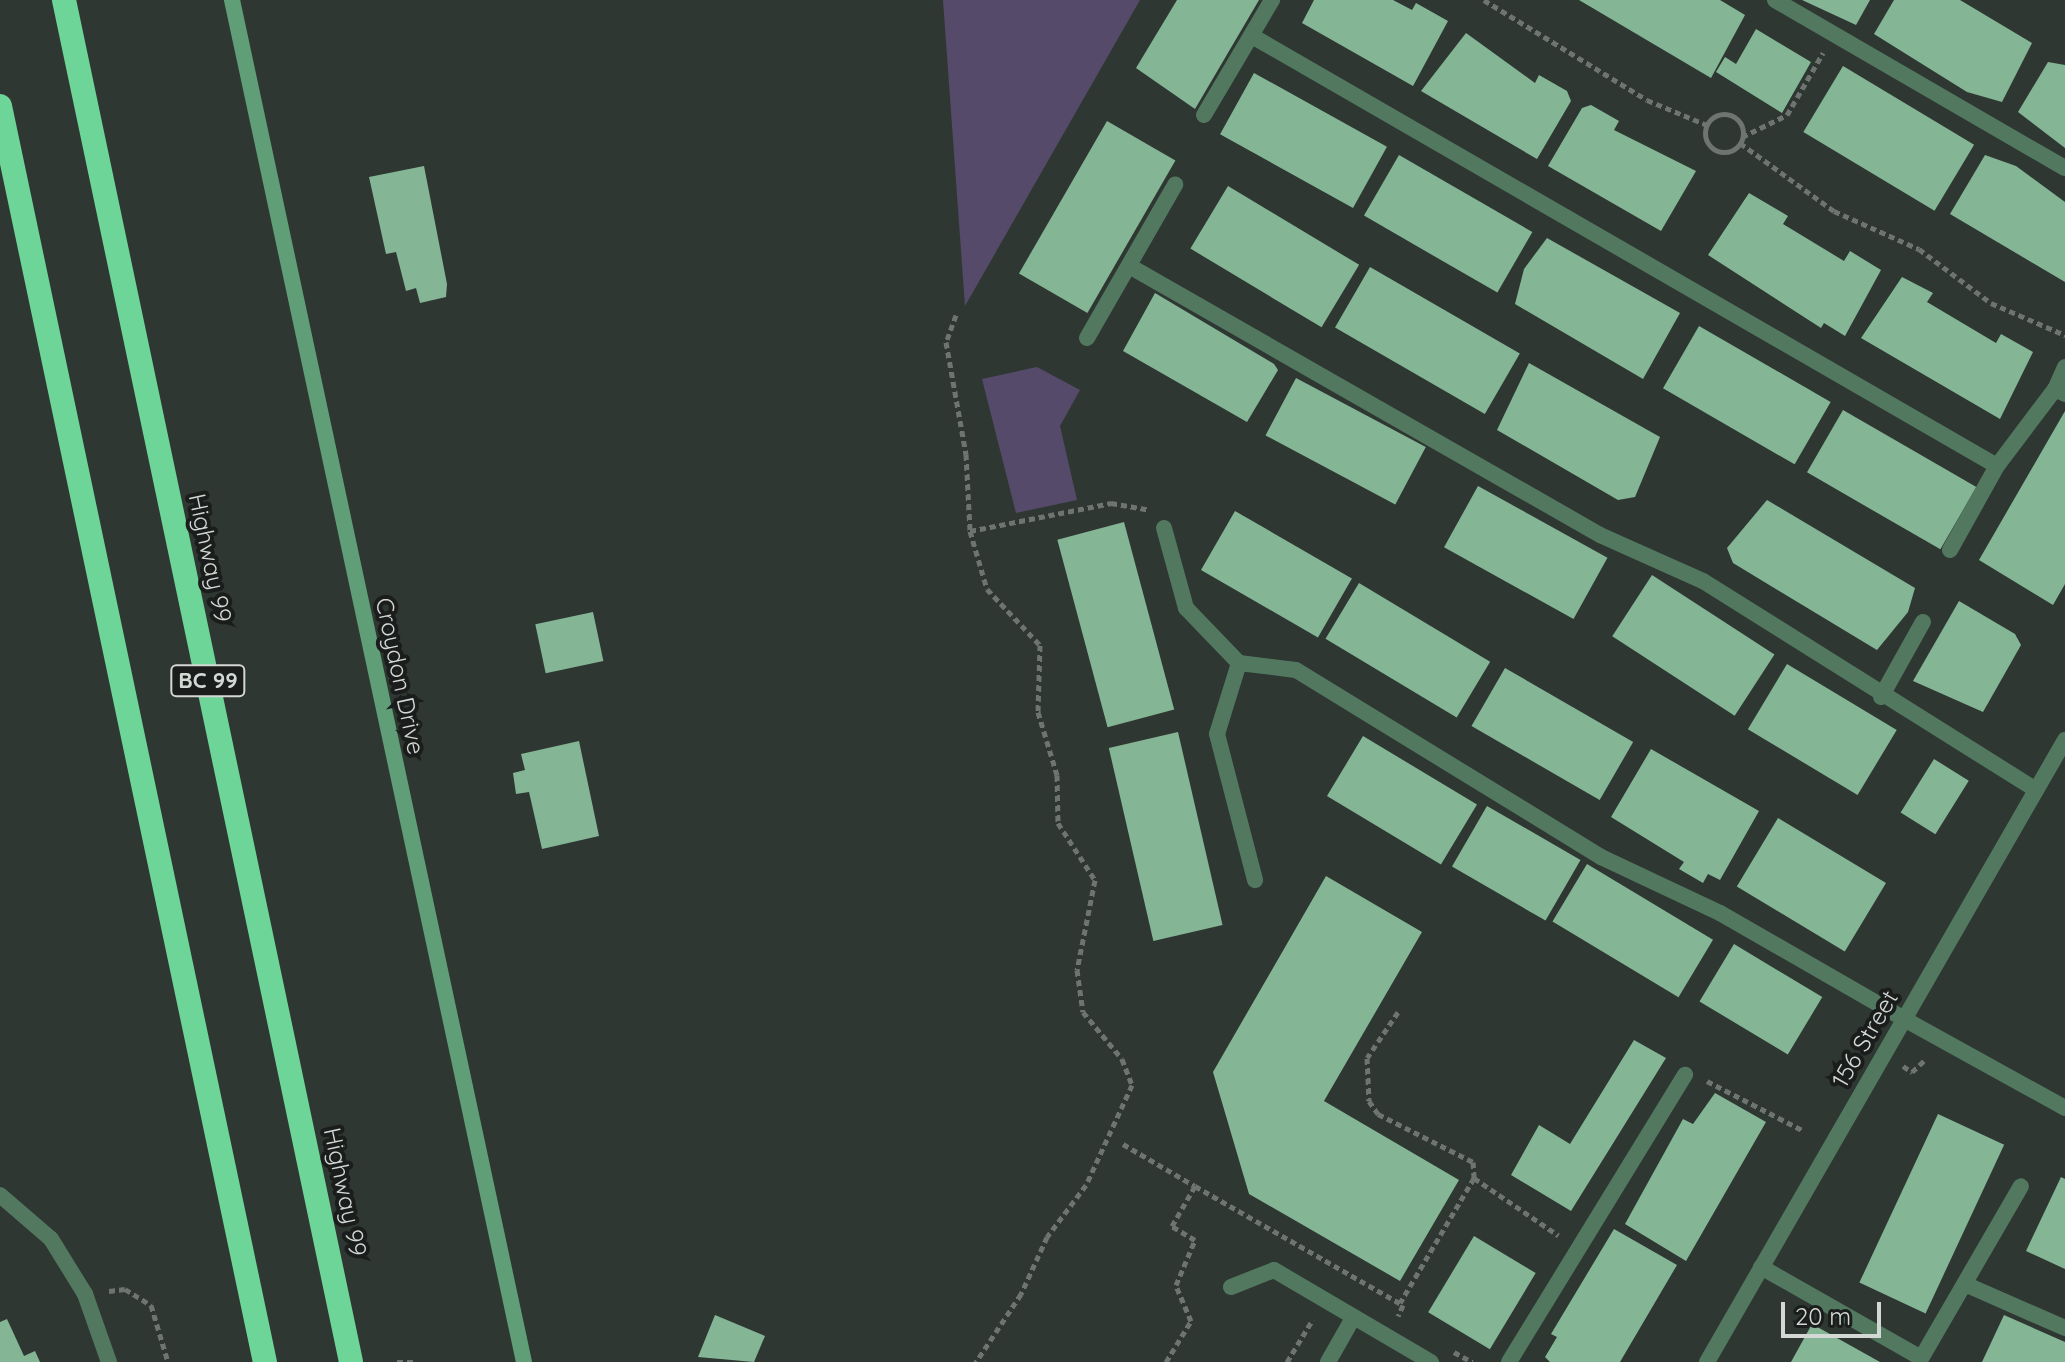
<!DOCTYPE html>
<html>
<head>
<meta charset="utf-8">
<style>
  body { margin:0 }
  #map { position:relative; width:2065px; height:1362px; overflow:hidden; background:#2f3732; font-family:Quicksand,sans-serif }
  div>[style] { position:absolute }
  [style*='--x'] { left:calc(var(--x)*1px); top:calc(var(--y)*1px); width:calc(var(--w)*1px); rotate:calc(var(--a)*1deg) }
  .green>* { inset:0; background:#554a69 }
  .building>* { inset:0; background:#84b696; transform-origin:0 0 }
  .path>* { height:5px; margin-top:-2.5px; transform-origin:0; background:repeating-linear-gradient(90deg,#6e7571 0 6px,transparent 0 10px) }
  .path>.ring { margin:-2.5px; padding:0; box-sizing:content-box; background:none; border:5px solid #6e7571; border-radius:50% }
  .lane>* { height:16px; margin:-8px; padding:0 8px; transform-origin:8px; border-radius:8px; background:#527960 }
  .street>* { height:16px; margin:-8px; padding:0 8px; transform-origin:8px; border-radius:8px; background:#527960 }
  .secondary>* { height:16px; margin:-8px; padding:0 8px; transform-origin:8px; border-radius:8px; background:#5f9e77 }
  .highway>* { height:24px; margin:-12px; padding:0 12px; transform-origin:12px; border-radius:12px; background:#6ed598 }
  span { translate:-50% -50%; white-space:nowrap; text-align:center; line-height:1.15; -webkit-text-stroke:8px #1a1d1b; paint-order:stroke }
  .shield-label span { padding:2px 6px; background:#1a1d1b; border:2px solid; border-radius:6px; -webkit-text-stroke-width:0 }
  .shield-label { font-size:22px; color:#d3d8d5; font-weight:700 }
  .street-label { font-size:24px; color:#d3d8d5 }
  .scale { position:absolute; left:1781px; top:1302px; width:100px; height:36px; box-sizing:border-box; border:4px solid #d3d8d5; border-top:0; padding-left:10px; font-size:24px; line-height:28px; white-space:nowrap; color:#d3d8d5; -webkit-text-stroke:6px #1a1d1b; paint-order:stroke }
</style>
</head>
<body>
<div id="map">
  <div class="green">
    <div style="clip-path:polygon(943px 0,1140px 0,965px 306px)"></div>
    <div style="clip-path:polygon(1037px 367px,1080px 390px,1060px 426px,1077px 500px,1016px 513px,982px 379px)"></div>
  </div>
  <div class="building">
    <div style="clip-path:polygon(1177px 0,1259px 0,1195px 109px,1136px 68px)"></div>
    <div style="clip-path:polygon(1314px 0,1393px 0,1412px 10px,1416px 3px,1448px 21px,1413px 86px,1302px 23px)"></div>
    <div style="clip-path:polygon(1579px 0,1720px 0,1745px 15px,1711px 78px)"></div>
    <div style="clip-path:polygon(1802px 0,1870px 0,1856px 25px)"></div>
    <div style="clip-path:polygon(1894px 0,1960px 0,2032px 43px,2002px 102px,1967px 92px,1874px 34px)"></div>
    <div style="clip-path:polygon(1756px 29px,1811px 62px,1782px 113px,1716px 72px,1725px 57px,1736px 64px)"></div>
    <div style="clip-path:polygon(1466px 33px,1535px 83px,1539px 75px,1567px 91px,1571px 101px,1537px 159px,1421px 91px)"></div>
    <div style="clip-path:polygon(2048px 62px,2065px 65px,2065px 148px,2018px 112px)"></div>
    <div style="left:1843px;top:66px;width:153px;height:77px;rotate:31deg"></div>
    <div style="left:1254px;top:73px;width:152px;height:70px;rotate:29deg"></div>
    <div style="clip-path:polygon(1591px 105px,1619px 121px,1614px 130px,1696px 171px,1661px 231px,1548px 166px,1582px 108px)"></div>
    <div style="left:1107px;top:121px;width:79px;height:176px;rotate:30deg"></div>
    <div style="left:1399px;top:155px;width:154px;height:70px;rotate:30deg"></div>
    <div style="clip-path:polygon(1985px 155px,2016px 166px,2065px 202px,2065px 282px,1950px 214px)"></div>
    <div style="clip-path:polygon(424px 166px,447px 284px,446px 297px,420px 303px,416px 288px,406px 291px,396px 252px,386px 254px,369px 177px)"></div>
    <div style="left:1228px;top:186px;width:153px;height:73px;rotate:31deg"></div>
    <div style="clip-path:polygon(1749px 193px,1788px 216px,1783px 224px,1844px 261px,1850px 251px,1881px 270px,1845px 336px,1824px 323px,1821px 328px,1708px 255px)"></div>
    <div style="clip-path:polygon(1547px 238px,1680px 313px,1643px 379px,1515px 304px,1524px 269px)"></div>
    <div style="left:1370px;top:267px;width:173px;height:70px;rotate:30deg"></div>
    <div style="clip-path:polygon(1902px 277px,1933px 293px,1927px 302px,1996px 343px,2001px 334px,2033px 352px,2000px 419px,1861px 338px)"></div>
    <div style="clip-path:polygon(1155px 293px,1274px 364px,1278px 370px,1247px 422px,1123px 351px)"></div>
    <div style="left:1699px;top:326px;width:152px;height:72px;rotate:30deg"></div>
    <div style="clip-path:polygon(1529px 363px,1660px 437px,1635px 497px,1618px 500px,1497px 430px)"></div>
    <div style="left:1296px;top:378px;width:147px;height:65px;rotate:28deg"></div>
    <div style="left:1843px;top:410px;width:154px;height:72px;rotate:30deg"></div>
    <div style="clip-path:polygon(2065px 411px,2065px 584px,2053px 605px,1979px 560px)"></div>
    <div style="left:1478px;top:486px;width:148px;height:70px;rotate:29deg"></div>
    <div style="clip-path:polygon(1767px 500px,1915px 588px,1908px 612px,1877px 650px,1733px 563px,1727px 548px)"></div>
    <div style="left:1235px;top:511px;width:135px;height:68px;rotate:30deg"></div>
    <div style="left:1124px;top:522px;width:194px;height:69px;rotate:75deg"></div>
    <div style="left:1652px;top:575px;width:146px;height:73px;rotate:33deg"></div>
    <div style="left:1359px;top:583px;width:153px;height:65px;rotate:31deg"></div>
    <div style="clip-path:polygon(1959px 601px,2015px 634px,2021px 645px,1983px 712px,1913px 681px)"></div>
    <div style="left:593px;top:612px;width:50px;height:59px;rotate:78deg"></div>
    <div style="left:1787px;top:664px;width:128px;height:76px;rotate:31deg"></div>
    <div style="left:1505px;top:668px;width:148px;height:67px;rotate:30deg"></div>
    <div style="left:1178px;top:732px;width:198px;height:71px;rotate:77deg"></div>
    <div style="left:1363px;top:736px;width:133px;height:70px;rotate:31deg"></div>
    <div style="clip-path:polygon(579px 741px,599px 836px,542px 849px,529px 792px,516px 794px,513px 773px,525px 770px,521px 754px)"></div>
    <div style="clip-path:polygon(1651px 749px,1759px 811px,1720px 880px,1708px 874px,1703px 883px,1679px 869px,1684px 862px,1611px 817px)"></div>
    <div style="left:1934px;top:759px;width:41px;height:63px;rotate:32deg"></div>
    <div style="left:1487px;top:806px;width:108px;height:70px;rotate:30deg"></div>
    <div style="left:1778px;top:818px;width:126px;height:80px;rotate:31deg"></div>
    <div style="left:1587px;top:864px;width:147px;height:67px;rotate:31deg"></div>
    <div style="clip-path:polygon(1326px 876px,1422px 932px,1324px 1101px,1459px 1180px,1400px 1281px,1249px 1194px,1213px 1072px)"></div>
    <div style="left:1734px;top:944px;width:103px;height:67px;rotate:31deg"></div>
    <div style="clip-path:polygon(1634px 1040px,1666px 1058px,1571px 1211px,1511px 1175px,1539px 1125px,1570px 1144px)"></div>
    <div style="clip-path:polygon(1715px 1093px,1766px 1122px,1686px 1261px,1625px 1224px,1683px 1119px,1693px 1124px)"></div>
    <div style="left:1938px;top:1114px;width:73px;height:186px;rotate:25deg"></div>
    <div style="clip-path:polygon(2061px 1177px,2065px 1179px,2065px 1269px,2026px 1251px)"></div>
    <div style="clip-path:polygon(1614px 1229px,1677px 1265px,1620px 1362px,1550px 1362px,1545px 1357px,1557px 1337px,1551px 1334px)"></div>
    <div style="left:1474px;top:1236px;width:72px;height:89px;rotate:31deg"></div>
    <div style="clip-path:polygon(715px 1315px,765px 1336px,754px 1362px,698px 1357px)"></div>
    <div style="clip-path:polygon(2004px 1315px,2065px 1342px,2065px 1362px,1982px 1362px)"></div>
    <div style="clip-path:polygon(7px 1319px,24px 1356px,35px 1351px,40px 1362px,0 1362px,0 1322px)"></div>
    <div style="clip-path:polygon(1812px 1324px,1880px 1362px,1791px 1362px)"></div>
  </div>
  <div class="path">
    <div style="--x:1484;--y:0;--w:191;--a:31.5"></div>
    <div style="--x:1647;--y:100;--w:65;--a:22.6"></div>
    <div class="ring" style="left:1705px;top:114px;width:33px;height:33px"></div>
    <div style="--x:1742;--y:137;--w:50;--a:-26.1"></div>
    <div style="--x:1787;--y:115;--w:72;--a:-59.9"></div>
    <div style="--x:1740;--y:143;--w:116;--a:35.9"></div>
    <div style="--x:1834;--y:211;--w:93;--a:24.1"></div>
    <div style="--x:1919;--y:249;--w:90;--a:36.9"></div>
    <div style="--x:1991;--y:303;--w:81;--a:23.4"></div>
    <div style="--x:956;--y:315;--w:29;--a:110"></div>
    <div style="--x:946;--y:342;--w:114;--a:79.9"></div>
    <div style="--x:966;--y:454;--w:77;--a:87"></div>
    <div style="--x:970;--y:531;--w:60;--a:73.7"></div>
    <div style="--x:987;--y:589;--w:77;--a:46.6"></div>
    <div style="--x:1040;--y:645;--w:67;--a:91.7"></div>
    <div style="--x:1038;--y:712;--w:66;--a:73.2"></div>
    <div style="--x:1057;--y:775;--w:48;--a:88.8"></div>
    <div style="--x:1058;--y:823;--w:68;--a:57"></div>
    <div style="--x:1095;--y:880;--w:92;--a:101.3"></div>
    <div style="--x:1077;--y:970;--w:42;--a:81.9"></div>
    <div style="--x:1083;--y:1012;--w:61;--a:50.3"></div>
    <div style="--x:1122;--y:1059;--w:28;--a:69"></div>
    <div style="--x:1132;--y:1085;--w:110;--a:114.7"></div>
    <div style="--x:1086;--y:1185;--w:65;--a:126.9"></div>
    <div style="--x:1047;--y:1237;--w:63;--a:114.5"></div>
    <div style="--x:1021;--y:1294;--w:82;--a:123.5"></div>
    <div style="--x:970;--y:531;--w:144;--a:-11.2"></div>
    <div style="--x:1111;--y:503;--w:39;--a:10"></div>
    <div style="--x:1398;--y:1012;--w:55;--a:124"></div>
    <div style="--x:1367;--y:1058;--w:43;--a:87.3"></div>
    <div style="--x:1369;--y:1101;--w:16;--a:55"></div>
    <div style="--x:1378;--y:1114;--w:106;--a:26.8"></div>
    <div style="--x:1473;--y:1162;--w:16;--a:86"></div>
    <div style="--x:1474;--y:1178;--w:145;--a:120.6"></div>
    <div style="--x:1903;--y:1066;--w:11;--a:34"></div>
    <div style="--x:1912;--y:1072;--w:19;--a:-43"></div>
    <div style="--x:1707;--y:1081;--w:107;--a:27.3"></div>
    <div style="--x:1123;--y:1144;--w:83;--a:30.3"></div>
    <div style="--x:1474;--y:1178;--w:102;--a:34.2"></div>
    <div style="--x:109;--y:1291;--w:16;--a:-7"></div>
    <div style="--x:125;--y:1289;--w:31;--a:32"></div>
    <div style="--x:151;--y:1305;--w:59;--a:73.4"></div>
    <div style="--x:1454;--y:1352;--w:21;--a:29"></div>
    <div style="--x:397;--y:1362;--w:16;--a:0"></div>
    <div style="--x:1166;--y:1362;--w:48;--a:-58.6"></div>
    <div style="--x:1191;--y:1321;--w:39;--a:-113"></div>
    <div style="--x:1176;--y:1285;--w:49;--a:-67.1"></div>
    <div style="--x:1195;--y:1240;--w:27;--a:-149"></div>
    <div style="--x:1172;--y:1226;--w:46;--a:-60.1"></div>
    <div style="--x:1195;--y:1186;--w:240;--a:29.8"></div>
    <div style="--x:1403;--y:1305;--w:12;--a:114"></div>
    <div style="--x:1287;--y:1362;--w:50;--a:-58.8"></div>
  </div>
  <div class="lane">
    <div style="--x:1775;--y:0;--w:335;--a:30.1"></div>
    <div style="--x:1252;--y:36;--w:860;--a:29.99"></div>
    <div style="--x:1204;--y:115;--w:134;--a:-59.4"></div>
    <div style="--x:1131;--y:267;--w:540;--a:29.74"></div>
    <div style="--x:1600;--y:535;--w:113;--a:24.1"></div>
    <div style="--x:1703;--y:581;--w:393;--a:32.1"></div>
    <div style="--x:1087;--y:338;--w:177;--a:-60.1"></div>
    <div style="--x:2065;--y:367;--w:24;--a:114"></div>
    <div style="--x:2055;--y:389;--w:11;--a:27"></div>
    <div style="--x:1164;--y:528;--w:83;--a:74.6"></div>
    <div style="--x:1186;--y:608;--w:76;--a:46.1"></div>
    <div style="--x:1239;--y:663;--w:57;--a:7"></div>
    <div style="--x:1296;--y:670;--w:358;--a:31.5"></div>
    <div style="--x:1601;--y:857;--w:132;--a:25.2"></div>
    <div style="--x:1720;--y:913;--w:212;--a:29.9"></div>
    <div style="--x:1950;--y:550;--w:96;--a:-60.8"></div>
    <div style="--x:1997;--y:466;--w:96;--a:-53"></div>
    <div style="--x:1239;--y:663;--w:74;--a:107.2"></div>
    <div style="--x:1217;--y:734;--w:151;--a:75.4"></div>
    <div style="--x:1881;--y:697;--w:86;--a:-60.8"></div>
    <div style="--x:1761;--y:1267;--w:184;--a:29.6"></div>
    <div style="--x:1967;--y:1285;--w:107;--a:23.7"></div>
    <div style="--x:1231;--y:1287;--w:46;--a:-21.6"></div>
    <div style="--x:1274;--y:1270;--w:182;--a:30.4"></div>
    <div style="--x:1328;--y:1362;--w:51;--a:-60.4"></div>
    <div style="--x:1509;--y:1362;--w:337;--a:-58.5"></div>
    <div style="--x:1919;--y:1362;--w:203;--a:-59.9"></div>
  </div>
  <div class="street">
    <div style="--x:1904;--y:1019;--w:184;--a:28.9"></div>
    <div style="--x:0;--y:1195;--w:67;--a:40.8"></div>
    <div style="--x:51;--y:1239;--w:65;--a:58.3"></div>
    <div style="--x:85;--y:1294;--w:72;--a:70.6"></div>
    <div style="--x:1707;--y:1362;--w:718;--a:-60.08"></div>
  </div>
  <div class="secondary">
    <div style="--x:232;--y:0;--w:1393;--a:77.9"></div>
  </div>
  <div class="highway">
    <div style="--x:64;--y:0;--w:1392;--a:78.1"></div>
    <div style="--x:0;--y:106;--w:1284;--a:78.09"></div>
  </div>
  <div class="shield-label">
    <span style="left:208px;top:681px">BC 99</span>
  </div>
  <div class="street-label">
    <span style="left:210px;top:558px;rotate:78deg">Highway 99</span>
    <span style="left:400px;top:676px;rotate:78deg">Croydon Drive</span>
    <span style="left:1865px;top:1039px;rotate:-60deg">156 Street</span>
    <span style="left:345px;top:1192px;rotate:78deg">Highway 99</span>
  </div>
  <div class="scale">20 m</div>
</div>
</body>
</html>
